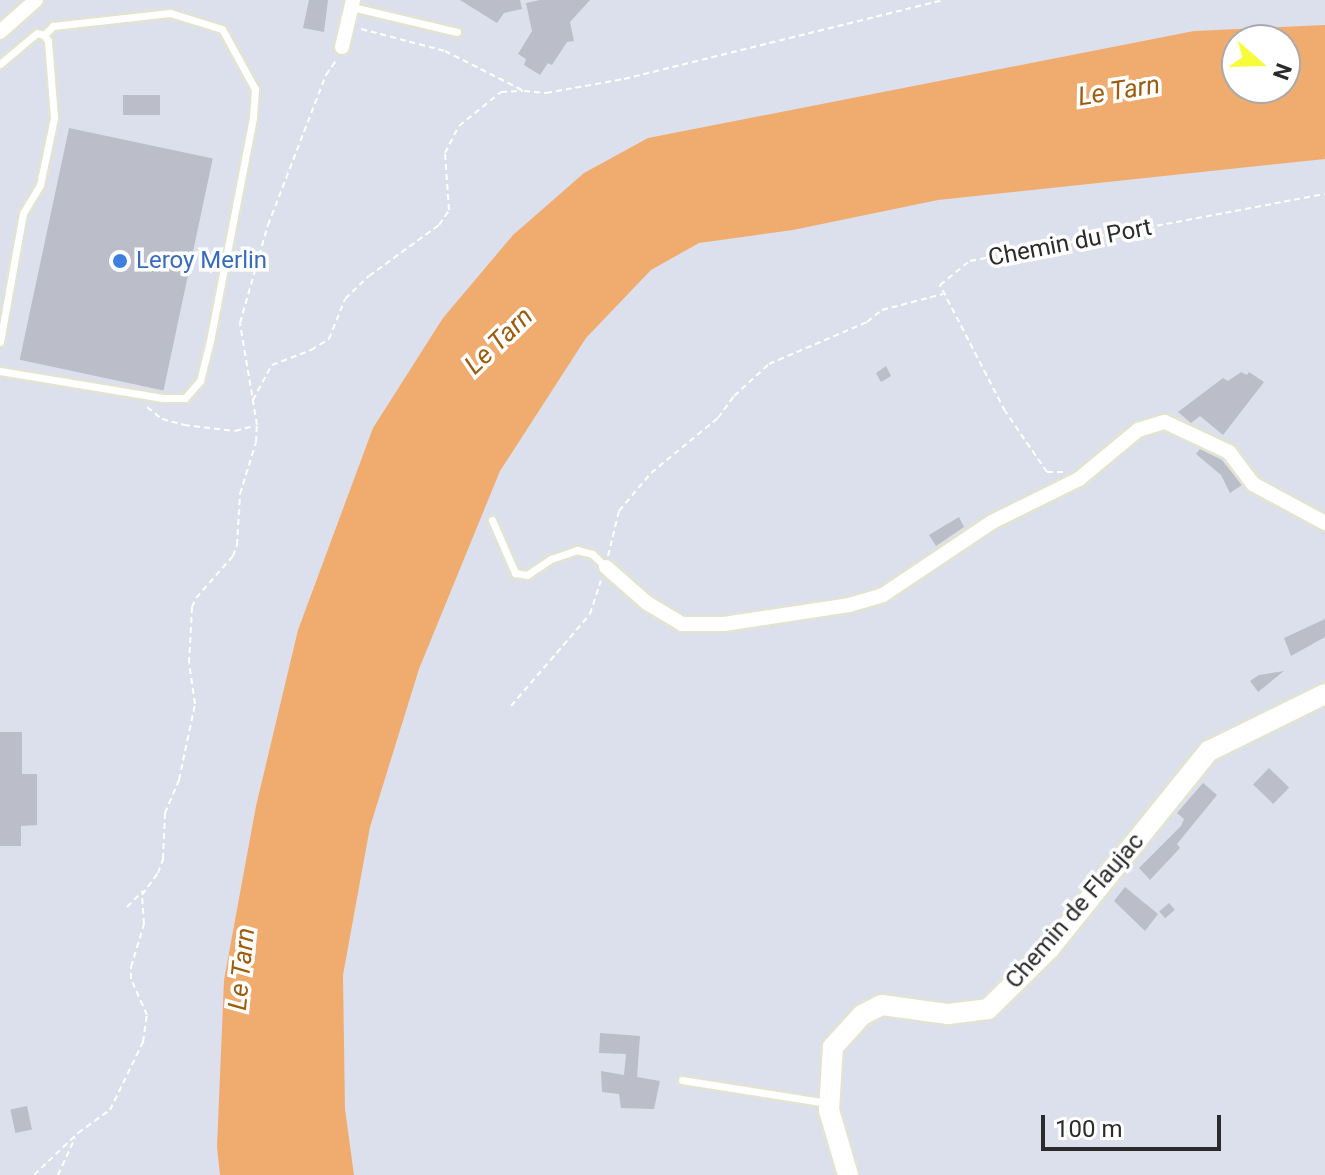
<!DOCTYPE html>
<html>
<head>
<meta charset="utf-8">
<style>
  body { margin:0 }
  #map { position:relative; width:1325px; height:1175px; overflow:hidden; background:#dce0ed; font-family:Roboto,sans-serif }
  div>[style] { position:absolute }
  [style*='--x'] { left:calc(var(--x)*1px); top:calc(var(--y)*1px); width:calc(var(--w)*1px); rotate:calc(var(--a)*1deg) }
  .water>* { inset:0; background:#f0ac6e }
  .building>* { inset:0; background:#bbbdc8; transform-origin:0 0 }
  .path>* { height:2px; margin-top:-1px; transform-origin:0; background:repeating-linear-gradient(90deg,#fff 0 6px,transparent 0 10px) }
  .roads { filter:drop-shadow(2px 0 #e3e3d2) drop-shadow(-2px 0 #e3e3d2) drop-shadow(0 2px #e3e3d2) drop-shadow(0 -2px #e3e3d2) }
  .lane>* { height:7px; margin:-3.5px; padding:0 3.5px; transform-origin:3.5px; border-radius:3.5px; background:#fff }
  .street>* { height:14px; margin:-7px; padding:0 7px; transform-origin:7px; border-radius:7px; background:#fff }
  .secondary>* { height:20px; margin:-10px; padding:0 10px; transform-origin:10px; border-radius:10px; background:#fff }
  .dots>* { width:22px; height:22px; translate:-50% -50%; box-sizing:border-box; border:4px solid #fff; border-radius:50% }
  span { translate:-50% -50%; white-space:nowrap; text-align:center; line-height:1.15; -webkit-text-stroke:7px #fff; paint-order:stroke }
  .street-label { font-size:24px; color:#2b2b2b }
  .shop-label { font-size:24px; color:#366cbe }
  .left { translate:0 -50%; text-align:left }
  .water-label { font-size:26px; color:#9d5d0c; font-style:italic }
  .north { position:absolute; left:1221px; top:24px; width:80px; height:80px; box-sizing:border-box; background:#fff; border:2px solid #aaa; border-radius:50%; rotate:110deg; font-size:22px; font-weight:700; line-height:32px; text-align:center; color:#2b2b2b }
  .north::after { content:''; display:block; margin:auto; width:28px; height:36px; background:#f7fc3a; clip-path:polygon(50% 0,100% 100%,50% 72%,0 100%) }
  .scale { position:absolute; left:1041px; top:1115px; width:180px; height:36px; box-sizing:border-box; border:4px solid #2b2b2b; border-top:0; padding-left:10px; font-size:24px; line-height:28px; white-space:nowrap; color:#2b2b2b; -webkit-text-stroke:6px #fff; paint-order:stroke }
</style>
</head>
<body>
<div id="map">
  <div class="water">
    <div style="clip-path:polygon(evenodd,1325px 25px,1325px 159px,938px 200px,793px 230px,699px 243px,651px 270px,586px 338px,500px 471px,419px 669px,370px 827px,343px 975px,345px 1109px,354px 1175px,220px 1175px,217px 1147px,224px 980px,256px 806px,298px 630px,373px 428px,443px 318px,513px 235px,584px 173px,648px 138px,1194px 31px,1325px 25px,1237px 40px,1285px 40px,1285px 88px,1237px 88px,1237px 40px)"></div>
  </div>
  <div class="building">
    <div style="clip-path:polygon(309px 0,328px 0,324px 32px,303px 28px)"></div>
    <div style="clip-path:polygon(460px 0,520px 0,522px 9px,504px 13px,497px 23px)"></div>
    <div style="clip-path:polygon(540px 0,590px 0,570px 22px,574px 41px,567px 42px,552px 65px,548px 63px,540px 75px,524px 65px,526px 59px,518px 54px,532px 31px,526px 3px)"></div>
    <div style="left:123px;top:95px;width:37px;height:20px"></div>
    <div style="left:69px;top:128px;width:147px;height:237px;rotate:12deg"></div>
    <div style="clip-path:polygon(886px 366px,891px 376px,881px 382px,876px 373px)"></div>
    <div style="clip-path:polygon(1241px 372px,1247px 375px,1249px 372px,1264px 382px,1223px 435px,1200px 416px,1191px 423px,1178px 412px,1223px 378px,1228px 381px)"></div>
    <div style="clip-path:polygon(1200px 449px,1222px 460px,1242px 485px,1230px 493px,1221px 475px,1196px 454px)"></div>
    <div style="clip-path:polygon(959px 517px,964px 527px,936px 546px,929px 535px)"></div>
    <div style="clip-path:polygon(1325px 619px,1325px 637px,1291px 656px,1284px 638px)"></div>
    <div style="clip-path:polygon(1284px 671px,1258px 692px,1250px 681px,1259px 675px)"></div>
    <div style="clip-path:polygon(0 732px,22px 732px,22px 774px,37px 774px,37px 825px,21px 826px,21px 846px,0 846px)"></div>
    <div style="left:1269px;top:768px;width:28px;height:23px;rotate:44deg"></div>
    <div style="clip-path:polygon(1203px 783px,1217px 795px,1177px 844px,1180px 848px,1150px 880px,1139px 868px,1181px 826px,1184px 819px,1177px 813px)"></div>
    <div style="clip-path:polygon(1125px 887px,1158px 914px,1145px 931px,1114px 901px)"></div>
    <div style="left:1169px;top:903px;width:9px;height:13px;rotate:49deg"></div>
    <div style="clip-path:polygon(600px 1033px,640px 1036px,637px 1077px,660px 1081px,654px 1109px,621px 1108px,619px 1094px,602px 1092px,601px 1071px,624px 1075px,626px 1054px,599px 1053px)"></div>
    <div style="left:27px;top:1106px;width:24px;height:17px;rotate:78deg"></div>
  </div>
  <div class="path">
    <div style="--x:361;--y:29;--w:87;--a:14.7"></div>
    <div style="--x:445;--y:51;--w:89;--a:26.9"></div>
    <div style="--x:524;--y:91;--w:22;--a:5"></div>
    <div style="--x:546;--y:93;--w:79;--a:-10.2"></div>
    <div style="--x:624;--y:79;--w:330;--a:-13.9"></div>
    <div style="--x:253;--y:400;--w:40;--a:-62"></div>
    <div style="--x:272;--y:365;--w:42;--a:-21"></div>
    <div style="--x:311;--y:350;--w:21;--a:-31"></div>
    <div style="--x:329;--y:339;--w:43;--a:-68.2"></div>
    <div style="--x:345;--y:299;--w:33;--a:-44"></div>
    <div style="--x:369;--y:276;--w:87;--a:-36.1"></div>
    <div style="--x:439;--y:225;--w:18;--a:-56"></div>
    <div style="--x:449;--y:210;--w:57;--a:-94"></div>
    <div style="--x:445;--y:153;--w:30;--a:-63"></div>
    <div style="--x:459;--y:126;--w:54;--a:-39"></div>
    <div style="--x:501;--y:92;--w:22;--a:-3"></div>
    <div style="--x:147;--y:407;--w:19;--a:39"></div>
    <div style="--x:162;--y:419;--w:23;--a:15"></div>
    <div style="--x:184;--y:425;--w:51;--a:6.7"></div>
    <div style="--x:235;--y:431;--w:20;--a:-15"></div>
    <div style="--x:1063;--y:472;--w:16;--a:180"></div>
    <div style="--x:1047;--y:472;--w:74;--a:-124.5"></div>
    <div style="--x:1005;--y:411;--w:142;--a:-117.3"></div>
    <div style="--x:940;--y:285;--w:38;--a:-39"></div>
    <div style="--x:970;--y:261;--w:361;--a:-10.7"></div>
    <div style="--x:608;--y:556;--w:46;--a:-76.3"></div>
    <div style="--x:619;--y:511;--w:50;--a:-49.9"></div>
    <div style="--x:651;--y:473;--w:87;--a:-39.4"></div>
    <div style="--x:718;--y:418;--w:27;--a:-54"></div>
    <div style="--x:734;--y:396;--w:47;--a:-42.4"></div>
    <div style="--x:769;--y:364;--w:107;--a:-23.2"></div>
    <div style="--x:867;--y:322;--w:19;--a:-39"></div>
    <div style="--x:882;--y:310;--w:63;--a:-14.7"></div>
    <div style="--x:511;--y:706;--w:121;--a:-49.3"></div>
    <div style="--x:590;--y:614;--w:35;--a:-72"></div>
    <div style="--x:127;--y:907;--w:23;--a:-45"></div>
    <div style="--x:34;--y:1175;--w:61;--a:-43.7"></div>
    <div style="--x:78;--y:1133;--w:39;--a:-36"></div>
    <div style="--x:110;--y:1110;--w:76;--a:-64.1"></div>
    <div style="--x:143;--y:1042;--w:27;--a:-82"></div>
    <div style="--x:147;--y:1015;--w:39;--a:-114"></div>
    <div style="--x:131;--y:979;--w:12;--a:-90"></div>
    <div style="--x:131;--y:967;--w:45;--a:-73.2"></div>
    <div style="--x:144;--y:924;--w:29;--a:-94"></div>
    <div style="--x:142;--y:895;--w:27;--a:-54"></div>
    <div style="--x:158;--y:873;--w:15;--a:-70"></div>
    <div style="--x:163;--y:859;--w:46;--a:-87.5"></div>
    <div style="--x:165;--y:813;--w:36;--a:-67"></div>
    <div style="--x:179;--y:780;--w:78;--a:-78.1"></div>
    <div style="--x:195;--y:704;--w:41;--a:-98.3"></div>
    <div style="--x:189;--y:663;--w:56;--a:-86.9"></div>
    <div style="--x:192;--y:607;--w:10;--a:-66"></div>
    <div style="--x:196;--y:598;--w:56;--a:-48.6"></div>
    <div style="--x:233;--y:556;--w:12;--a:-70"></div>
    <div style="--x:237;--y:545;--w:51;--a:-86.6"></div>
    <div style="--x:240;--y:494;--w:54;--a:-72.9"></div>
    <div style="--x:256;--y:442;--w:17;--a:-87"></div>
    <div style="--x:257;--y:425;--w:103;--a:-99.5"></div>
    <div style="--x:240;--y:323;--w:102;--a:-74.1"></div>
    <div style="--x:268;--y:225;--w:161;--a:-68.9"></div>
    <div style="--x:326;--y:75;--w:19;--a:-55"></div>
    <div style="--x:58;--y:1175;--w:41;--a:-65.3"></div>
  </div>
  <div class="roads">
    <div class="lane">
      <div style="--x:352;--y:7;--w:108;--a:13.4"></div>
      <div style="--x:0;--y:64;--w:48;--a:-40"></div>
      <div style="--x:37;--y:33;--w:7;--a:16"></div>
      <div style="--x:44;--y:35;--w:7;--a:56"></div>
      <div style="--x:48;--y:41;--w:77;--a:85.5"></div>
      <div style="--x:54;--y:118;--w:68;--a:101.8"></div>
      <div style="--x:40;--y:185;--w:33;--a:121"></div>
      <div style="--x:23;--y:213;--w:131;--a:100.1"></div>
      <div style="--x:0;--y:371;--w:165;--a:9.4"></div>
      <div style="--x:163;--y:398;--w:22;--a:0"></div>
      <div style="--x:185;--y:398;--w:23;--a:-49"></div>
      <div style="--x:200;--y:381;--w:41;--a:-76"></div>
      <div style="--x:210;--y:341;--w:228;--a:-79.1"></div>
      <div style="--x:253;--y:117;--w:28;--a:-86"></div>
      <div style="--x:255;--y:89;--w:68;--a:-118.8"></div>
      <div style="--x:222;--y:29;--w:54;--a:-162.9"></div>
      <div style="--x:170;--y:13;--w:118;--a:173.7"></div>
      <div style="--x:53;--y:26;--w:13;--a:135"></div>
      <div style="--x:492;--y:520;--w:58;--a:66.5"></div>
      <div style="--x:515;--y:573;--w:12;--a:9"></div>
      <div style="--x:527;--y:575;--w:29;--a:-34"></div>
      <div style="--x:551;--y:559;--w:28;--a:-19"></div>
      <div style="--x:577;--y:550;--w:16;--a:15"></div>
      <div style="--x:592;--y:554;--w:19;--a:43"></div>
      <div style="--x:682;--y:1080;--w:147;--a:9"></div>
    </div>
    <div class="street">
      <div style="--x:0;--y:32;--w:48;--a:-41.6"></div>
      <div style="--x:342;--y:47;--w:48;--a:-76.8"></div>
      <div style="--x:606;--y:567;--w:55;--a:41.3"></div>
      <div style="--x:647;--y:603;--w:41;--a:31"></div>
      <div style="--x:682;--y:624;--w:42;--a:0"></div>
      <div style="--x:724;--y:624;--w:126;--a:-8.6"></div>
      <div style="--x:849;--y:605;--w:35;--a:-16"></div>
      <div style="--x:883;--y:595;--w:131;--a:-33.8"></div>
      <div style="--x:992;--y:522;--w:97;--a:-26.3"></div>
      <div style="--x:1079;--y:479;--w:77;--a:-39.7"></div>
      <div style="--x:1138;--y:430;--w:28;--a:-17"></div>
      <div style="--x:1165;--y:422;--w:71;--a:25.1"></div>
      <div style="--x:1229;--y:452;--w:40;--a:53"></div>
      <div style="--x:1253;--y:484;--w:82;--a:28.4"></div>
    </div>
    <div class="secondary">
      <div style="--x:848;--y:1175;--w:68;--a:-106.3"></div>
      <div style="--x:829;--y:1110;--w:63;--a:-86.4"></div>
      <div style="--x:833;--y:1047;--w:43;--a:-47.8"></div>
      <div style="--x:862;--y:1015;--w:22;--a:-27"></div>
      <div style="--x:882;--y:1005;--w:67;--a:7.8"></div>
      <div style="--x:948;--y:1014;--w:40;--a:-7.1"></div>
      <div style="--x:988;--y:1009;--w:86;--a:-44.5"></div>
      <div style="--x:1049;--y:949;--w:255;--a:-51.1"></div>
      <div style="--x:1209;--y:751;--w:129;--a:-26.2"></div>
    </div>
  </div>
  <div class="dots">
    <div style="left:120px;top:261px;background:#3f7fe0"></div>
  </div>
  <div class="street-label">
    <span style="left:1070px;top:243px;rotate:-11deg">Chemin du Port</span>
    <span style="left:1075px;top:911px;rotate:-49deg">Chemin de Flaujac</span>
  </div>
  <div class="shop-label">
    <span class="left" style="left:136px;top:261px">Leroy Merlin</span>
  </div>
  <div class="water-label">
    <span style="left:1119px;top:91px;rotate:-9deg">Le Tarn</span>
    <span style="left:499px;top:341px;rotate:-44deg">Le Tarn</span>
    <span style="left:242px;top:969px;rotate:-84deg">Le Tarn</span>
  </div>
  <div class="north">N</div>
  <div class="scale">100 m</div>
</div>
</body>
</html>
